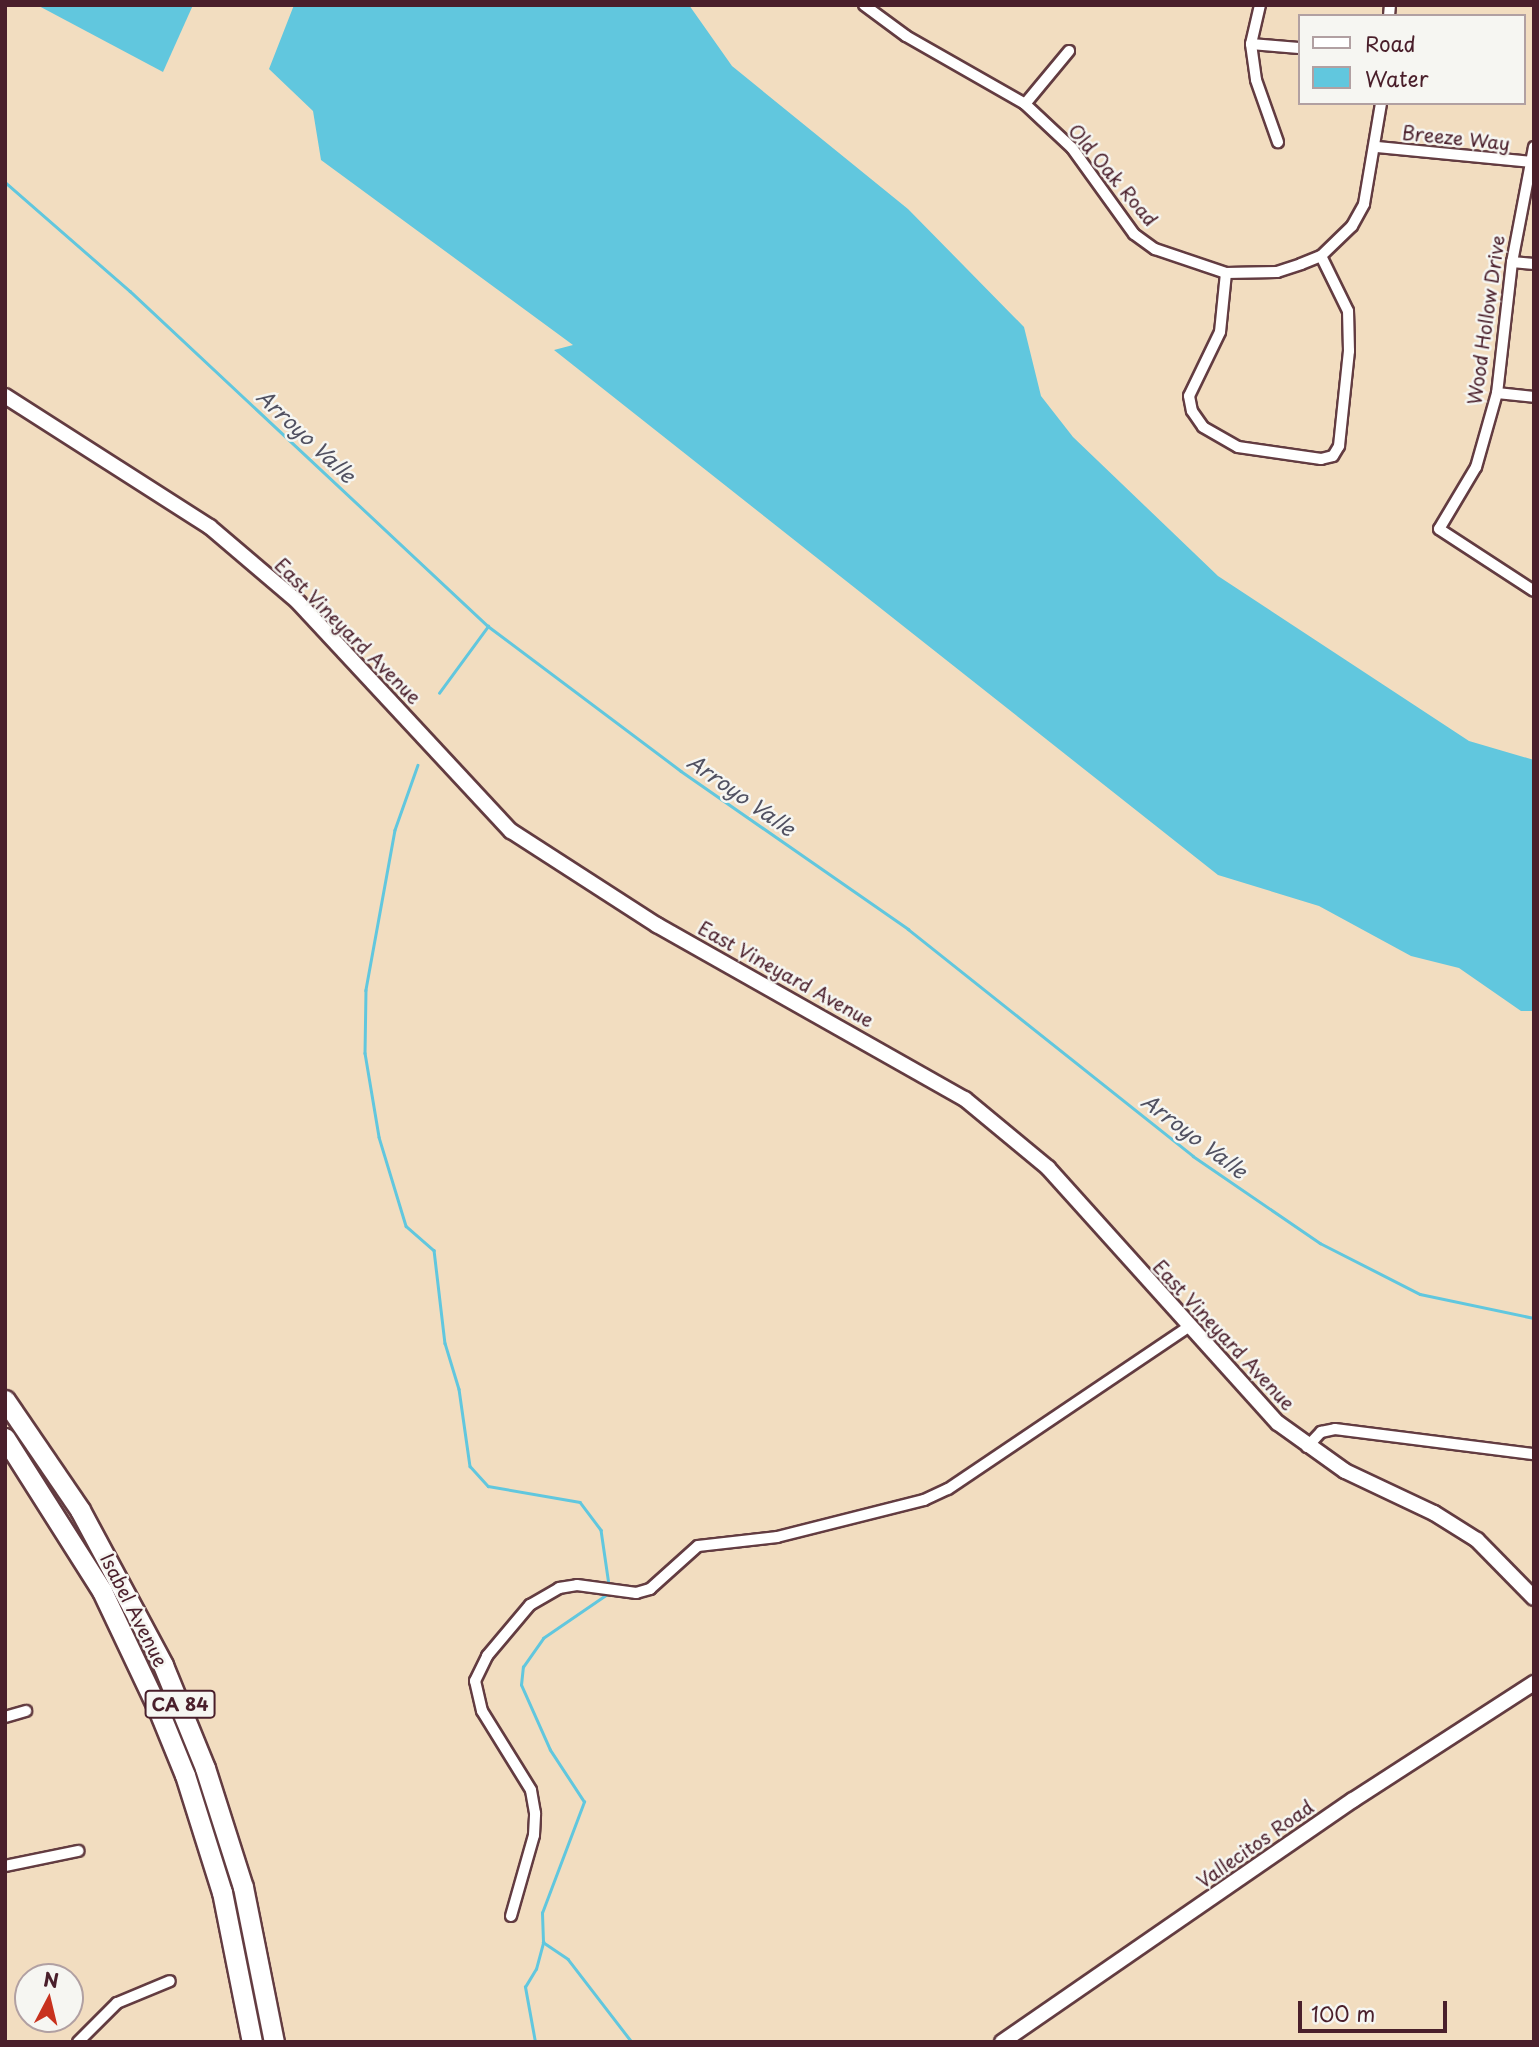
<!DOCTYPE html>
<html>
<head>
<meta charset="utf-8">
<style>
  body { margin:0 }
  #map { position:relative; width:1539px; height:2047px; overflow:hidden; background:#f2ddc0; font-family:"Playpen Sans",sans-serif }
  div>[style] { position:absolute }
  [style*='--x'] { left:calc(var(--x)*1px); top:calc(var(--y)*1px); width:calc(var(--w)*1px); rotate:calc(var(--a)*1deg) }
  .water>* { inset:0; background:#61c7de }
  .stream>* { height:2.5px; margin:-1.25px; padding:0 1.25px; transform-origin:1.25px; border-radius:1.25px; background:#61c7de }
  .roads { filter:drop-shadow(2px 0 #633c41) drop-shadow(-2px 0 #633c41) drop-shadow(0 2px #633c41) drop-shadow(0 -2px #633c41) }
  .street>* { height:10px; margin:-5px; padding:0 5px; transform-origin:5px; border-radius:5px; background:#fff }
  .secondary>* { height:14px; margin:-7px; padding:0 7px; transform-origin:7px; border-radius:7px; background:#fff }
  .highway>* { height:19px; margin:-9.5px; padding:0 9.5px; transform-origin:9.5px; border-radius:9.5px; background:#fff }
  span { translate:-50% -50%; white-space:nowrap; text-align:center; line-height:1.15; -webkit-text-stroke:5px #f6f6f2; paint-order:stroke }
  .shield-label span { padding:2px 5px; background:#f6f6f2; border:2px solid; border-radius:5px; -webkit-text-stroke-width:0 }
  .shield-label { font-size:18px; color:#4a1f2b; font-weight:700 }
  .street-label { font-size:19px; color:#4a1f2b }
  .water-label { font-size:21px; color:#515161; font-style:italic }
  .frame { position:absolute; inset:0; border:7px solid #4a1f2b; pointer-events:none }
  .legend { position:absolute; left:1298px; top:14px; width:228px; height:91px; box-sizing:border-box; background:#f6f6f2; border:2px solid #b1a0a2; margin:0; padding:9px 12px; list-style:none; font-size:21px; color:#4a1f2b }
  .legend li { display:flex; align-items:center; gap:14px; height:35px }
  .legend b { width:35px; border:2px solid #b1a0a2 }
  .north { position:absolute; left:14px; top:1963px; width:70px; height:70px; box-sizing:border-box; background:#f6f6f2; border:2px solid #b1a0a2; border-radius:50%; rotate:7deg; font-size:19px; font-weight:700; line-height:28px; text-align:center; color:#4a1f2b }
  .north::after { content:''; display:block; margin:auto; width:24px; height:32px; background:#c8321e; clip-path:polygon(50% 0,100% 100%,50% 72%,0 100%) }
  .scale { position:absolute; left:1298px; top:2001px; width:149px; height:32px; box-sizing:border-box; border:4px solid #4a1f2b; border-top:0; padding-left:9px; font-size:21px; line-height:24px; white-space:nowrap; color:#4a1f2b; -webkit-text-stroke:5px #f6f6f2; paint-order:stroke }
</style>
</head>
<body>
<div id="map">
  <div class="water">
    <div style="clip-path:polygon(37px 5px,193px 5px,163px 72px)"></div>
    <div style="clip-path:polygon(294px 5px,689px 5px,732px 66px,908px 209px,1024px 327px,1041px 396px,1073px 437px,1218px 576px,1469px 741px,1534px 760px,1534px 1011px,1521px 1011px,1459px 968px,1411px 956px,1319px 906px,1218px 875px,554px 350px,573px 345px,321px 160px,313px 111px,269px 69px)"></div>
  </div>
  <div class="stream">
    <div style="--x:5;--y:182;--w:166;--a:41.1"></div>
    <div style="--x:130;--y:291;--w:490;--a:43.1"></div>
    <div style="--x:488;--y:626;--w:241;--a:36.9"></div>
    <div style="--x:681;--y:771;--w:277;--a:34.8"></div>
    <div style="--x:908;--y:929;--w:364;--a:38.5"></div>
    <div style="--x:1193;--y:1156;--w:154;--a:34.4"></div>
    <div style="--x:1320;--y:1243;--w:112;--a:27"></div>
    <div style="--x:1420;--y:1294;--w:116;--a:11.9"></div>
    <div style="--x:439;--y:693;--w:83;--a:-53.8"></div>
    <div style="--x:418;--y:765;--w:69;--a:109.5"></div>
    <div style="--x:395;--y:830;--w:163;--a:100.3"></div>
    <div style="--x:366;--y:990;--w:63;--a:90.9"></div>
    <div style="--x:365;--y:1053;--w:85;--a:80.5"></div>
    <div style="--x:379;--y:1137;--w:93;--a:73.1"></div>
    <div style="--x:406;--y:1226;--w:37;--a:41"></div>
    <div style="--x:434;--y:1250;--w:94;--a:83.3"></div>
    <div style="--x:445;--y:1343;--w:48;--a:73.1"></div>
    <div style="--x:459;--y:1389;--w:78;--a:81.9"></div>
    <div style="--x:470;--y:1466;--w:27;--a:48"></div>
    <div style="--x:488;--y:1486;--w:93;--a:9.9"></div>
    <div style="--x:580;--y:1502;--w:35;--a:53"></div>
    <div style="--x:601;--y:1530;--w:56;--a:81.7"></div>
    <div style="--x:543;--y:1942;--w:30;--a:34"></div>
    <div style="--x:568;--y:1959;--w:105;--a:52.4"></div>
    <div style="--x:535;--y:2042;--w:56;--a:-100.3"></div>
    <div style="--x:525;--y:1987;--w:21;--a:-59"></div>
    <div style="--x:536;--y:1969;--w:28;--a:-75"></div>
    <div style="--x:543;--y:1942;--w:29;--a:-92"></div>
    <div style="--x:542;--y:1913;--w:119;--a:-69.3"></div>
    <div style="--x:584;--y:1802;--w:62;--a:-123.2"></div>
    <div style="--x:550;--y:1750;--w:71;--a:-114"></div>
    <div style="--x:521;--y:1685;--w:18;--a:-84"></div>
    <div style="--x:523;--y:1667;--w:35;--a:-55"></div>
    <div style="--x:543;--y:1638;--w:76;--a:-34.3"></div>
  </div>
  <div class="roads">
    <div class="street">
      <div style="--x:864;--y:5;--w:52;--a:36.4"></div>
      <div style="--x:906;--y:36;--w:137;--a:29.7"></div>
      <div style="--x:1025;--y:104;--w:64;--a:43.1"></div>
      <div style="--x:1072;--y:148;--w:106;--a:54.2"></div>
      <div style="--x:1134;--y:234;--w:26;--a:36"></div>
      <div style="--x:1155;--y:249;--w:75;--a:18.7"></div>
      <div style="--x:1226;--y:273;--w:51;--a:-1.1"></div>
      <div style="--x:1277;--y:272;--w:25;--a:-18"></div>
      <div style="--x:1301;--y:264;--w:22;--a:-22"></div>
      <div style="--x:1321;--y:256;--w:43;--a:-44.1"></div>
      <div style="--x:1352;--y:226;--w:25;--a:-61"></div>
      <div style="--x:1364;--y:204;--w:102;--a:-80.4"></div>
      <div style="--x:1260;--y:5;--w:40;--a:103"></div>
      <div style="--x:1251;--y:44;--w:36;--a:82"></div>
      <div style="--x:1256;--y:80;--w:66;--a:70.5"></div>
      <div style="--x:1389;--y:16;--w:11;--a:-85"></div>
      <div style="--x:1251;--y:44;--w:48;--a:4.8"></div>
      <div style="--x:1025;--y:104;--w:69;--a:-50.3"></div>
      <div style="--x:1377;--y:147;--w:156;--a:5.5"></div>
      <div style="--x:1534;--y:147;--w:117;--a:100.8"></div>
      <div style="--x:1512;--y:262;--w:132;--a:96.5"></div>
      <div style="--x:1497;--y:393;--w:77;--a:105.8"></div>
      <div style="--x:1476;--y:467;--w:72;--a:120.8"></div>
      <div style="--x:1439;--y:529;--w:113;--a:33.1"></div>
      <div style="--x:1512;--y:262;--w:22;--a:5"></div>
      <div style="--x:1226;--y:273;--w:59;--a:95.8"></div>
      <div style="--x:1220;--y:332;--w:71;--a:115.8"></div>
      <div style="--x:1189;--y:396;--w:15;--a:79"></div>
      <div style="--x:1192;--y:411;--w:19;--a:55"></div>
      <div style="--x:1203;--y:427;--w:40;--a:29.7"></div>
      <div style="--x:1238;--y:447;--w:84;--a:8.2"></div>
      <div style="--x:1321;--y:459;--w:12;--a:-14"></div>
      <div style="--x:1333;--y:456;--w:12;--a:-59"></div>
      <div style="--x:1339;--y:446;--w:96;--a:-84"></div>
      <div style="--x:1349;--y:351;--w:40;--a:-91.4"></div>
      <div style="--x:1348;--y:311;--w:61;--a:-116.1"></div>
      <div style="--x:1497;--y:393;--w:37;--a:6"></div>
      <div style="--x:1307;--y:1447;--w:21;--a:-47"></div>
      <div style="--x:1321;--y:1432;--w:14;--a:-12"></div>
      <div style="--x:1335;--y:1429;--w:201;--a:7.2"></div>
      <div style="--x:5;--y:1717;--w:22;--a:-16"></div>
      <div style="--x:5;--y:1866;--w:75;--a:-11.6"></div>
      <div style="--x:511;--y:1916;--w:84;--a:-74.1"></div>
      <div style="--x:534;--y:1835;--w:22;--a:-87"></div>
      <div style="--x:535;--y:1813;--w:23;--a:-100"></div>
      <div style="--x:531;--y:1790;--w:93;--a:-121.8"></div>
      <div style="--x:482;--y:1711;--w:31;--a:-103"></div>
      <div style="--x:475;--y:1681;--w:28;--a:-64"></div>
      <div style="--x:487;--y:1656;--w:67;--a:-49.9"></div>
      <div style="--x:530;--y:1605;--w:34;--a:-30"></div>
      <div style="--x:559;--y:1588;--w:18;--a:-9"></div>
      <div style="--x:577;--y:1585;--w:60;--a:7.7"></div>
      <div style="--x:636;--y:1593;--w:15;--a:-16"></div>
      <div style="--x:650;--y:1589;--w:64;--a:-41.9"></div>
      <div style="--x:698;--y:1546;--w:80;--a:-6.5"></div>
      <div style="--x:777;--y:1537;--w:152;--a:-14.1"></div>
      <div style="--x:924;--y:1500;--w:26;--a:-25"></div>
      <div style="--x:948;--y:1489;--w:290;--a:-34"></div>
      <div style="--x:78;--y:2042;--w:55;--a:-45"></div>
      <div style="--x:117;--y:2003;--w:57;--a:-22.5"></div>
    </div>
    <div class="secondary">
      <div style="--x:5;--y:396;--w:243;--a:32.6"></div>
      <div style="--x:210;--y:527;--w:116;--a:40.4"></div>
      <div style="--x:298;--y:602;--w:313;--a:47.1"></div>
      <div style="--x:511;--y:831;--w:174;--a:32.8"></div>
      <div style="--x:657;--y:925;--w:354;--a:29.5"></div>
      <div style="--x:965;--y:1099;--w:108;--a:39.7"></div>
      <div style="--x:1048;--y:1168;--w:343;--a:48"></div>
      <div style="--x:1278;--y:1423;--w:82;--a:35.6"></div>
      <div style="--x:1345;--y:1471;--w:98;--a:25.3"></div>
      <div style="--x:1434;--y:1513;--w:51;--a:32.1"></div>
      <div style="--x:1477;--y:1540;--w:81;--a:45.5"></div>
      <div style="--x:1002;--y:2042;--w:426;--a:-34.6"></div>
      <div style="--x:1353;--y:1800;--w:216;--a:-32.9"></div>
    </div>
    <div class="highway">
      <div style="--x:5;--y:1400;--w:133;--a:55.7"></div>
      <div style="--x:80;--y:1510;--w:176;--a:61.8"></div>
      <div style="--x:163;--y:1665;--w:111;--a:67.8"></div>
      <div style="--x:205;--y:1768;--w:125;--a:72.3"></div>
      <div style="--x:243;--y:1887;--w:158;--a:78.7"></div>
      <div style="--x:5;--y:1438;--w:181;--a:57.6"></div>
      <div style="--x:102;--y:1591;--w:131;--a:64.6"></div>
      <div style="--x:158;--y:1709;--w:71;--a:67.8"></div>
      <div style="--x:185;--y:1775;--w:123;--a:72.5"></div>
      <div style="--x:222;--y:1892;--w:153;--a:78.7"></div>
    </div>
  </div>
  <div class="shield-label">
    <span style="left:180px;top:1704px">CA 84</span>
  </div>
  <div class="street-label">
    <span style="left:1456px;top:138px;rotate:6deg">Breeze Way</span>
    <span style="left:1113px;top:175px;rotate:50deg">Old Oak Road</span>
    <span style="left:1486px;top:320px;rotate:-82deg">Wood Hollow Drive</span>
    <span style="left:348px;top:631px;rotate:45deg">East Vineyard Avenue</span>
    <span style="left:786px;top:974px;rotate:29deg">East Vineyard Avenue</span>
    <span style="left:1224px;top:1335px;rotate:47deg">East Vineyard Avenue</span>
    <span style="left:134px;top:1610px;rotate:63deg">Isabel Avenue</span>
    <span style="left:1255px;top:1844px;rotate:-35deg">Vallecitos Road</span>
  </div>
  <div class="water-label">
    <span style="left:307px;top:435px;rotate:43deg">Arroyo Valle</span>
    <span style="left:742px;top:794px;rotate:35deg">Arroyo Valle</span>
    <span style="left:1195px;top:1135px;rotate:37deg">Arroyo Valle</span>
  </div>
  <div class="frame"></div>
  <ul class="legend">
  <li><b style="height:9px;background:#fff"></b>Road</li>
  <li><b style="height:19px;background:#61c7de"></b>Water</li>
  </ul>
  <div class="north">N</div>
  <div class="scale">100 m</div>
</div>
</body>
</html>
